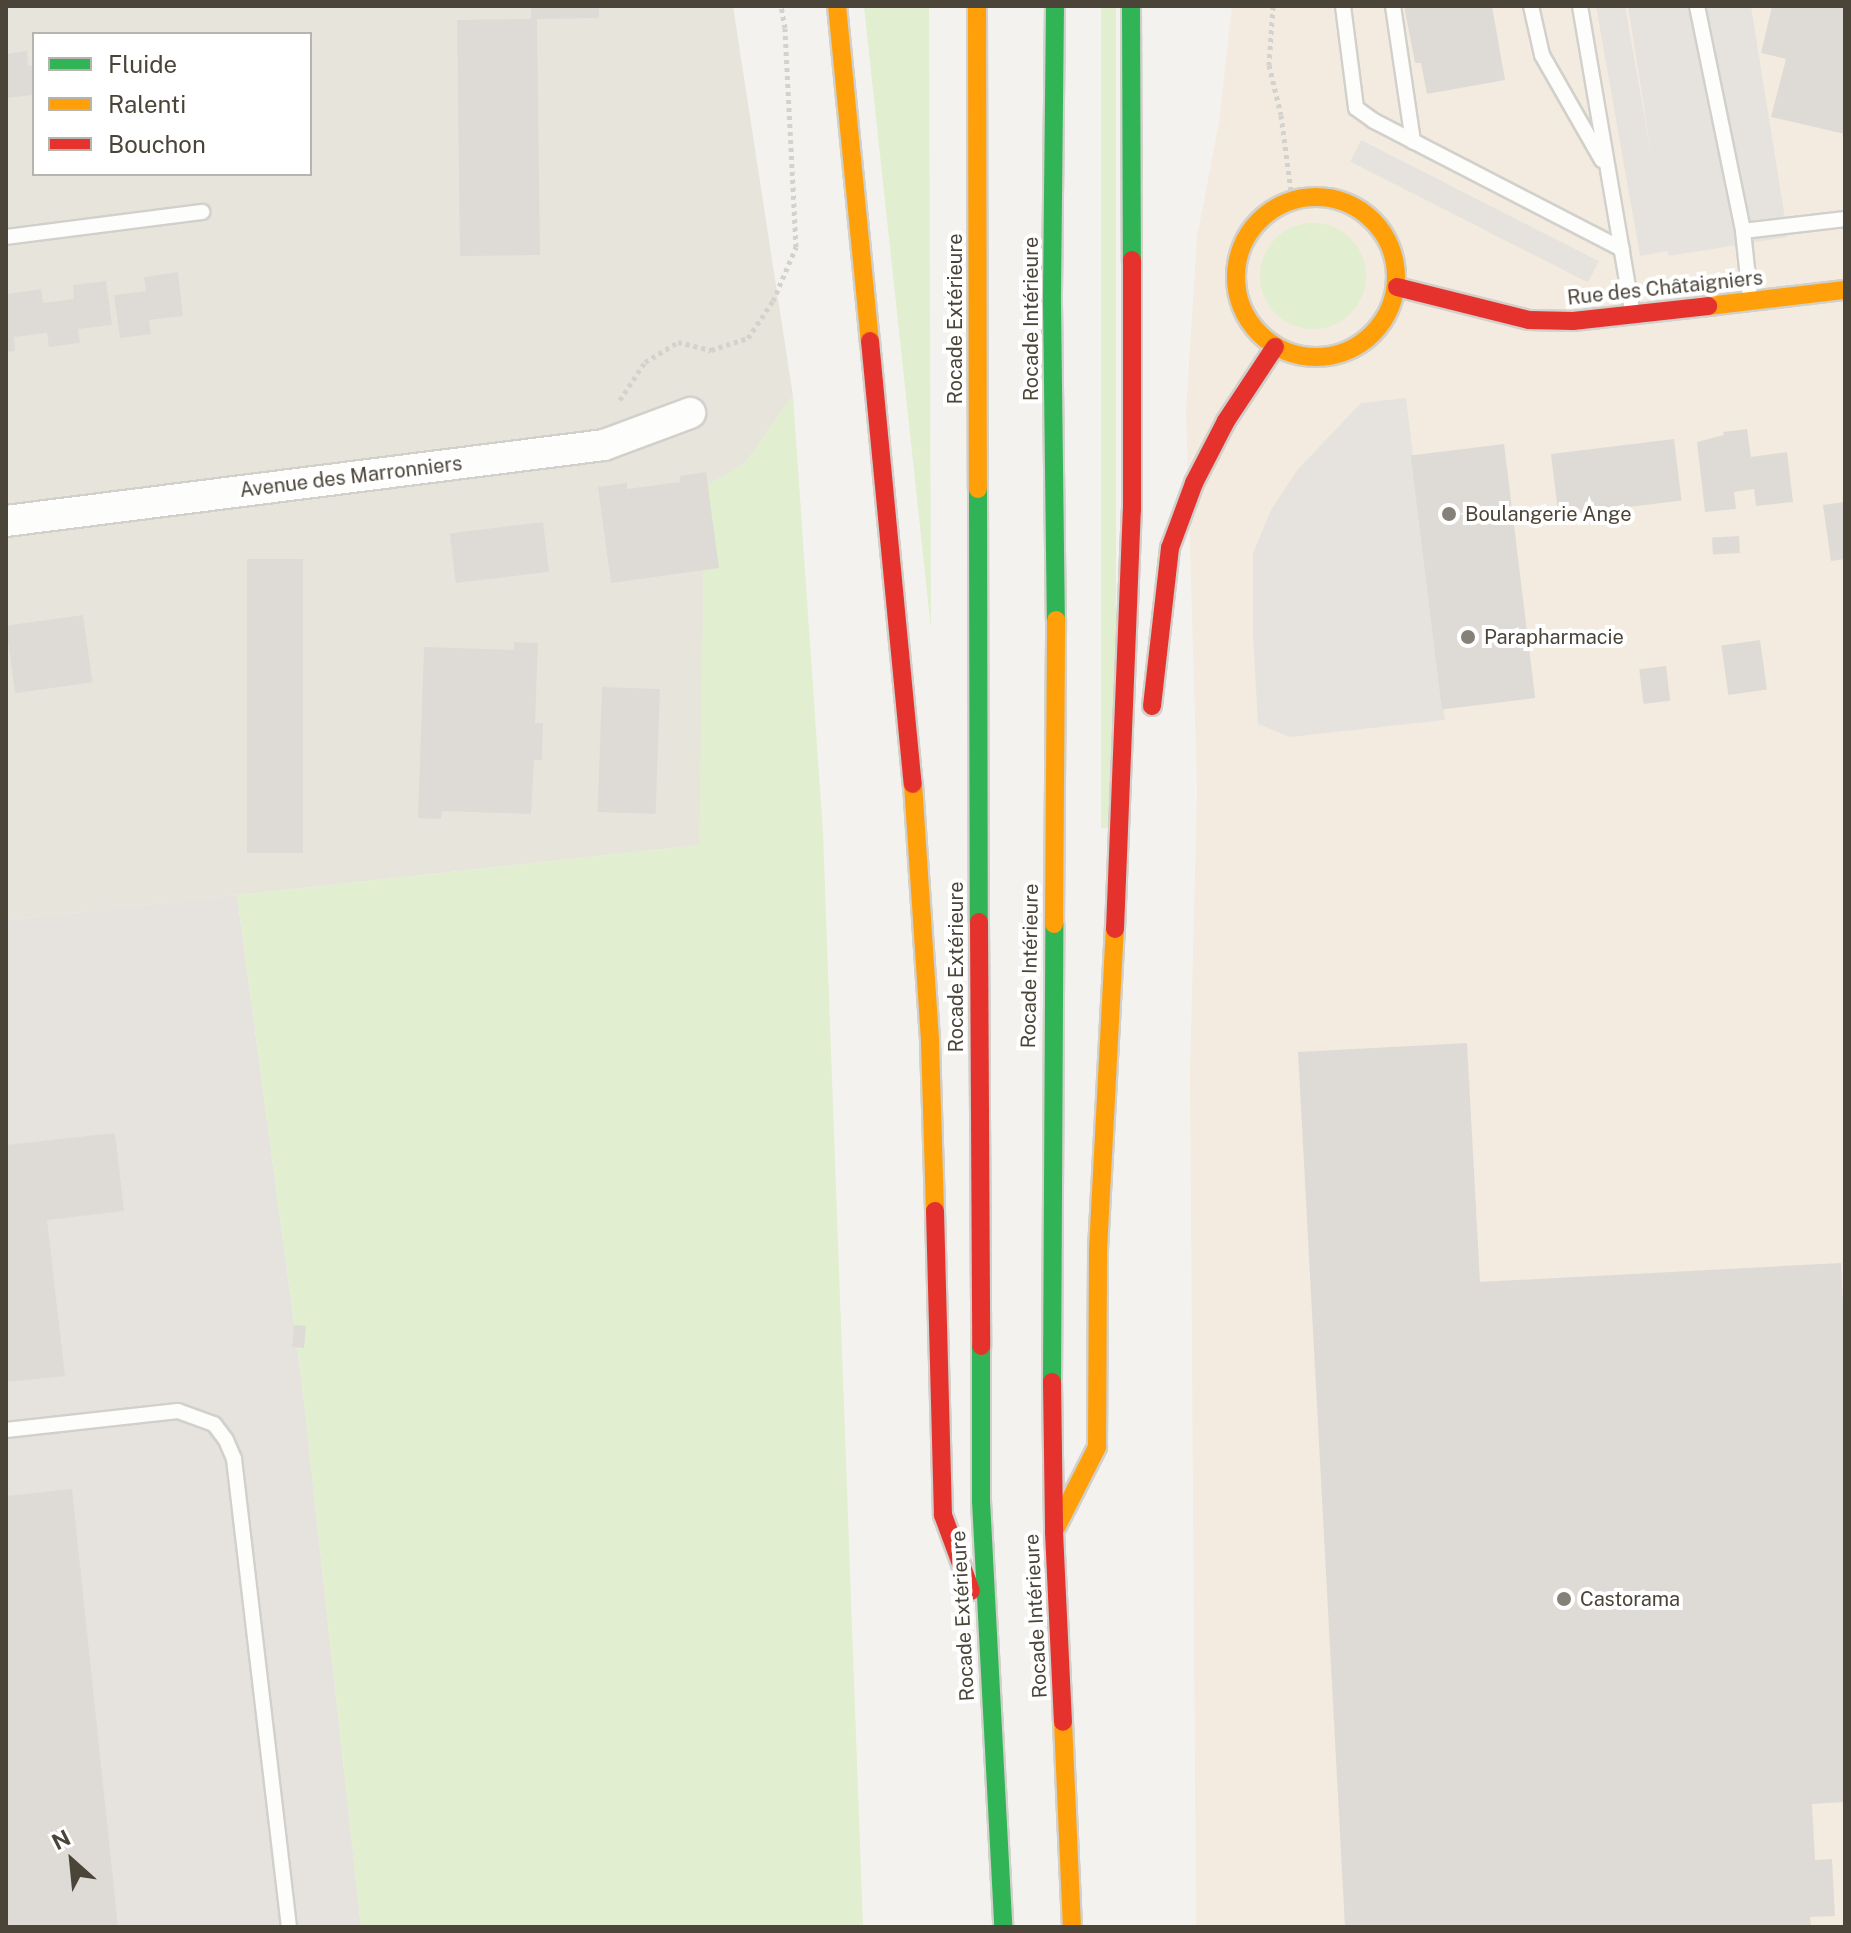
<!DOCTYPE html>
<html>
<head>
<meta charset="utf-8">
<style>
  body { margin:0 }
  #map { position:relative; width:1851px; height:1933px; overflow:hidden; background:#f4f2ee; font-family:"Public Sans",sans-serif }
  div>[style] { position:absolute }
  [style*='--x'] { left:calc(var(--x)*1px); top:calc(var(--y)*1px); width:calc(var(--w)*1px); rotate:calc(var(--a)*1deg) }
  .residential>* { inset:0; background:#e7e4dc }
  .commercial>* { inset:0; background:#f3ebdf }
  .industrial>* { inset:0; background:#e6e2de }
  .green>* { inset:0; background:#e1eecf; transform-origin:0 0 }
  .round { border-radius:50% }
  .parking>* { inset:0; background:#e6e3df; transform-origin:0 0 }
  .building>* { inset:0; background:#dedbd6; transform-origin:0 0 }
  .path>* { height:5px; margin-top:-2.5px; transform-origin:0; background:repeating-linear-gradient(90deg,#d3d2cc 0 4px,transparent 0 8px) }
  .roads { filter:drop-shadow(2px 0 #d2d0cb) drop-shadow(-2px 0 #d2d0cb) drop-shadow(0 2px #d2d0cb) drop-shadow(0 -2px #d2d0cb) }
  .lane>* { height:14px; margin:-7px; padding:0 7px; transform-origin:7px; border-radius:7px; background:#fdfdfc }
  .street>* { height:30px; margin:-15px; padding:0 15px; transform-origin:15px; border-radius:15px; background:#fdfdfc }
  .fast>* { height:18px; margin:-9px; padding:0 9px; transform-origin:9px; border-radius:9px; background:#30b455 }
  .slow>* { height:18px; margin:-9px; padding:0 9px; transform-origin:9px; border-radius:9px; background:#ff9f0a }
  .slow>.ring { margin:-9px; padding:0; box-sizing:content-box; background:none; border:18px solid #ff9f0a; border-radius:50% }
  .jam>* { height:18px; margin:-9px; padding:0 9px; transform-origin:9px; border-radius:9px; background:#e5322d }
  .dots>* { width:22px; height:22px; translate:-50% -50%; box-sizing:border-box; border:4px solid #fff; border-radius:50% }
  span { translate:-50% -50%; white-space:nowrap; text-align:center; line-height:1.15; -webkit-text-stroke:8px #fff; paint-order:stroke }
  .street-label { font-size:20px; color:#4b4439 }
  .poi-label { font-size:20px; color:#4b4439 }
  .left { translate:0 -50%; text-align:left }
  .frame { position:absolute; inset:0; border:8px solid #4b4439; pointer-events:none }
  .legend { position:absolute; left:32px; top:32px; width:280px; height:144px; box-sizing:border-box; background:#fff; border:2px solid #b7b4b0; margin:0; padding:10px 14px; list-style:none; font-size:24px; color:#4b4439 }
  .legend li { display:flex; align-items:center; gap:16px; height:40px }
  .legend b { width:40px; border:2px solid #b7b4b0 }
  .north { position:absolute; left:32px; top:1821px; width:80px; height:80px; -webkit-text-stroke:6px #fff; paint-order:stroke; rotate:333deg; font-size:22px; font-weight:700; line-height:32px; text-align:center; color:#4b4439 }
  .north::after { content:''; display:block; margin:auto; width:28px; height:36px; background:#4b4439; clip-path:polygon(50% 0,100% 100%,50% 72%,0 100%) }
</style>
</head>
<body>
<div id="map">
  <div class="residential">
    <div style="clip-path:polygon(evenodd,6px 6px,733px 6px,793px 396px,745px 463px,705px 487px,700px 845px,6px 920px,6px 6px,34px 34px,310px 34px,310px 174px,34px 174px,34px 34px)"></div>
  </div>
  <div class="commercial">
    <div style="clip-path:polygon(1232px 6px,1845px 6px,1845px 1927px,1196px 1927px,1190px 1074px,1197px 789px,1186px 410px,1197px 237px,1219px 122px)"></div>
  </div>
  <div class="industrial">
    <div style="clip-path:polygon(237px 895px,302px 1384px,361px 1927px,6px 1927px,6px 920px)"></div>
  </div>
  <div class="green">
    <div style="clip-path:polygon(864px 6px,929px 6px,931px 629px)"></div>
    <div style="left:1101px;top:6px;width:15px;height:822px"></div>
    <div class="round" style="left:1260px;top:223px;width:106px;height:106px"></div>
    <div style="clip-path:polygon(793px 396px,823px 832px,863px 1927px,361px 1927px,302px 1384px,237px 895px,699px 845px,705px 486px,745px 463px)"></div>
  </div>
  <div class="parking">
    <div style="clip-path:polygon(1596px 6px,1625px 6px,1652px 159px,1628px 6px,1751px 6px,1788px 237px,1669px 256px,1667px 251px,1640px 256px)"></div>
    <div style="left:1361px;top:140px;width:267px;height:24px;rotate:27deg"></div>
    <div style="clip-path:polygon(1406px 398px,1445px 720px,1290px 737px,1258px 724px,1253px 637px,1253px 553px,1271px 510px,1298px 469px,1361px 403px)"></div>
  </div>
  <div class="building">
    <div style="clip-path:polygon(531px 6px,599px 6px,599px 18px,537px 19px,540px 255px,460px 256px,457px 20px,531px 19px)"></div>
    <div style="clip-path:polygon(1404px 6px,1492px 6px,1505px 80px,1427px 94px,1421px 63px,1415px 63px)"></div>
    <div style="clip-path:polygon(1772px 6px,1845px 8px,1845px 134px,1771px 117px,1786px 59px,1761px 53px)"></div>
    <div style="clip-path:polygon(27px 51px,28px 66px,34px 65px,34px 95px,6px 98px,6px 54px)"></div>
    <div style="clip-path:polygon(178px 272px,183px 316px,149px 320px,151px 334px,120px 338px,114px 295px,146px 291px,144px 277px)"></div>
    <div style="clip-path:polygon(106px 281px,112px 325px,78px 329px,80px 343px,49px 347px,47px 333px,14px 337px,15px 351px,6px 352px,8px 294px,41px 289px,43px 303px,74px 299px,73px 285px)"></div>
    <div style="clip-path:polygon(1747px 429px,1751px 457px,1787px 452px,1793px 502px,1756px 506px,1754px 489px,1734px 492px,1736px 509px,1705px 512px,1697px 442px,1724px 435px,1723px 432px)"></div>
    <div style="left:1674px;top:439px;width:62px;height:124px;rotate:83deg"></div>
    <div style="left:1504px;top:444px;width:256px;height:94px;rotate:83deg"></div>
    <div style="clip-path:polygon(706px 472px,719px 568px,611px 583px,598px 487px,627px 483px,627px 489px,680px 482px,680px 476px)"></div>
    <div style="clip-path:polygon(1845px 502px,1845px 559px,1831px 561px,1823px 505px)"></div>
    <div style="left:543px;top:522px;width:50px;height:94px;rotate:83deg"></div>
    <div style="left:1739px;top:536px;width:17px;height:27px;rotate:87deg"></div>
    <div style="left:303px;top:559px;width:294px;height:56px;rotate:90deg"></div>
    <div style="left:83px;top:615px;width:68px;height:78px;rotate:82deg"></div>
    <div style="left:1760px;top:640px;width:50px;height:39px;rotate:82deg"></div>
    <div style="clip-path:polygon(514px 642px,538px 643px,535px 723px,543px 723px,542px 760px,534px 760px,531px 814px,442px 811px,441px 819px,418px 818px,424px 647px,514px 650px)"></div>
    <div style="left:1666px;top:666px;width:35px;height:27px;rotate:83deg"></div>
    <div style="left:602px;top:687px;width:58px;height:125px;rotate:2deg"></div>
    <div style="clip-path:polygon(1467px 1043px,1480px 1282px,1841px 1263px,1845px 1343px,1845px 1802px,1812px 1804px,1815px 1860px,1832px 1859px,1835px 1916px,1810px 1917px,1811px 1927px,1345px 1927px,1298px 1052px)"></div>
    <div style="clip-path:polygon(115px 1133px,124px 1211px,47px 1220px,65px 1376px,6px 1382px,6px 1145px)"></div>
    <div style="left:294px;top:1325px;width:12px;height:22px;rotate:5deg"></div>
    <div style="clip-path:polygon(72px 1489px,118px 1927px,6px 1927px,6px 1496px)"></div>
  </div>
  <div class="path">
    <div style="--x:1273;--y:6;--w:59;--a:93.9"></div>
    <div style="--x:1269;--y:65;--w:51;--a:76.5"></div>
    <div style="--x:1281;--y:115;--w:85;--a:82.5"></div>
    <div style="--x:620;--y:400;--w:45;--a:-56.7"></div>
    <div style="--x:645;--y:362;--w:39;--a:-31"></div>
    <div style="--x:678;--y:342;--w:34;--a:14"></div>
    <div style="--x:711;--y:350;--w:39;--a:-18"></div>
    <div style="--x:748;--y:338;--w:45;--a:-56"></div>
    <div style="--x:773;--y:301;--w:59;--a:-66.9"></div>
    <div style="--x:796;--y:247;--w:219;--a:-92.9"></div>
    <div style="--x:785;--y:28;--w:22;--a:-100"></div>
  </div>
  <div class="roads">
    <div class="lane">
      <div style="--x:1343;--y:6;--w:103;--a:82.7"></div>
      <div style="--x:1356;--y:108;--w:22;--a:36"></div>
      <div style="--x:1374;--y:121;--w:279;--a:27.3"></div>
      <div style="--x:1393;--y:6;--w:137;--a:81.6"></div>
      <div style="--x:1531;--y:6;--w:50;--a:77.3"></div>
      <div style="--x:1542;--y:55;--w:121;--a:60.3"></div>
      <div style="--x:1580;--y:6;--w:307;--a:80.3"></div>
      <div style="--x:1697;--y:6;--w:230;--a:78.4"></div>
      <div style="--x:1743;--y:231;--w:66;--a:83.9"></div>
      <div style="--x:1743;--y:231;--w:103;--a:-6.7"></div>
      <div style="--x:6;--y:237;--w:198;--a:-7.3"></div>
      <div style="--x:6;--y:1430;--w:173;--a:-6.3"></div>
      <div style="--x:178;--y:1411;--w:38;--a:20"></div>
      <div style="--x:214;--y:1424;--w:20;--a:53"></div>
      <div style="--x:226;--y:1440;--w:21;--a:67"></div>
      <div style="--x:234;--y:1459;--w:471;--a:83.3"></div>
    </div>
    <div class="street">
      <div style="--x:6;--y:521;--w:603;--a:-7.24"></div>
      <div style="--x:604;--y:445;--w:92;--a:-20.4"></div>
    </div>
    <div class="fast">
      <div style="--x:1055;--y:6;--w:298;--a:90.6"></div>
      <div style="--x:1052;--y:304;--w:316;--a:89.3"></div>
      <div style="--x:1131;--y:6;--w:254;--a:89.8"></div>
      <div style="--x:978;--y:489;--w:433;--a:89.9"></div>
      <div style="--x:981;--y:1346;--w:155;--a:90"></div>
      <div style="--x:981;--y:1501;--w:427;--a:87"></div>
      <div style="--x:1052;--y:1382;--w:458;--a:-89.7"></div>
    </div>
    <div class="slow">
      <div style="--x:837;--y:6;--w:337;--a:84.4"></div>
      <div style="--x:977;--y:6;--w:483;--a:89.9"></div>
      <div class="ring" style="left:1236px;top:197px;width:142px;height:142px"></div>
      <div style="--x:1708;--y:306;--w:138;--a:-6.7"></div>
      <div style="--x:913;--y:784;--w:259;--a:86.2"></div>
      <div style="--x:930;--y:1042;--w:169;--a:88.3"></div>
      <div style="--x:1054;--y:924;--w:304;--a:-89.6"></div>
      <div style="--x:1057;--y:1526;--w:89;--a:-63.1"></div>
      <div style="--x:1097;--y:1447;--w:197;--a:-89.7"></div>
      <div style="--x:1098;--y:1250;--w:321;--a:-87"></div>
      <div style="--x:1063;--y:1722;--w:205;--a:87.5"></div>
    </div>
    <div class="jam">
      <div style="--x:1397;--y:287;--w:136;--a:14"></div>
      <div style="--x:1529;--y:320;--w:44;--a:1.3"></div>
      <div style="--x:1573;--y:321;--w:136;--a:-6.3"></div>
      <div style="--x:870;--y:341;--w:445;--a:84.5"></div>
      <div style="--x:1152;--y:706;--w:159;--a:-83.5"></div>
      <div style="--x:1170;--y:548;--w:69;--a:-69.7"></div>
      <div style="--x:1194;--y:483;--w:70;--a:-62.7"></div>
      <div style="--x:1226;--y:421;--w:89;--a:-56.5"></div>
      <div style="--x:979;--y:922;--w:424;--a:89.7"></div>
      <div style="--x:1115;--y:929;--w:419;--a:-87.7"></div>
      <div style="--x:1132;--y:510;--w:250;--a:-90"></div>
      <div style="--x:935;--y:1211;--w:304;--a:88.5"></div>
      <div style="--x:943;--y:1515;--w:81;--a:69.8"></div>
      <div style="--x:1052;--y:1382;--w:150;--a:89.2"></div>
      <div style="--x:1054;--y:1532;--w:190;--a:87.3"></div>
    </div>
  </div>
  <div class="dots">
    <div style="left:1449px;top:514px;background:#868178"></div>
    <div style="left:1468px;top:637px;background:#868178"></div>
    <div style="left:1564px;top:1599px;background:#868178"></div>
  </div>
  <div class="street-label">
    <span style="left:1665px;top:288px;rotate:-6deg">Rue des Châtaigniers</span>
    <span style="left:955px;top:319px;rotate:-90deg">Rocade Extérieure</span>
    <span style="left:1031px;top:319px;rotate:-90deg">Rocade Intérieure</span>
    <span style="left:351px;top:477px;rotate:-7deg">Avenue des Marronniers</span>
    <span style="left:1030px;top:966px;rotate:-89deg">Rocade Intérieure</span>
    <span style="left:956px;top:967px;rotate:-90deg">Rocade Extérieure</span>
    <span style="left:963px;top:1616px;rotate:-93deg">Rocade Extérieure</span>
    <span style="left:1036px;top:1616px;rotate:-93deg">Rocade Intérieure</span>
  </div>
  <div class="poi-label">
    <span class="left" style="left:1465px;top:514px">Boulangerie Ange</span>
    <span class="left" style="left:1484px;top:637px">Parapharmacie</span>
    <span class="left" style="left:1580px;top:1599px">Castorama</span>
  </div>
  <div class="frame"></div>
  <ul class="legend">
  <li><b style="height:10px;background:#30b455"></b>Fluide</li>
  <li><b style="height:10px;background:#ff9f0a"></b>Ralenti</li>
  <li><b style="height:10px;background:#e5322d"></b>Bouchon</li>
  </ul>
  <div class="north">N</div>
</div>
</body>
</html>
